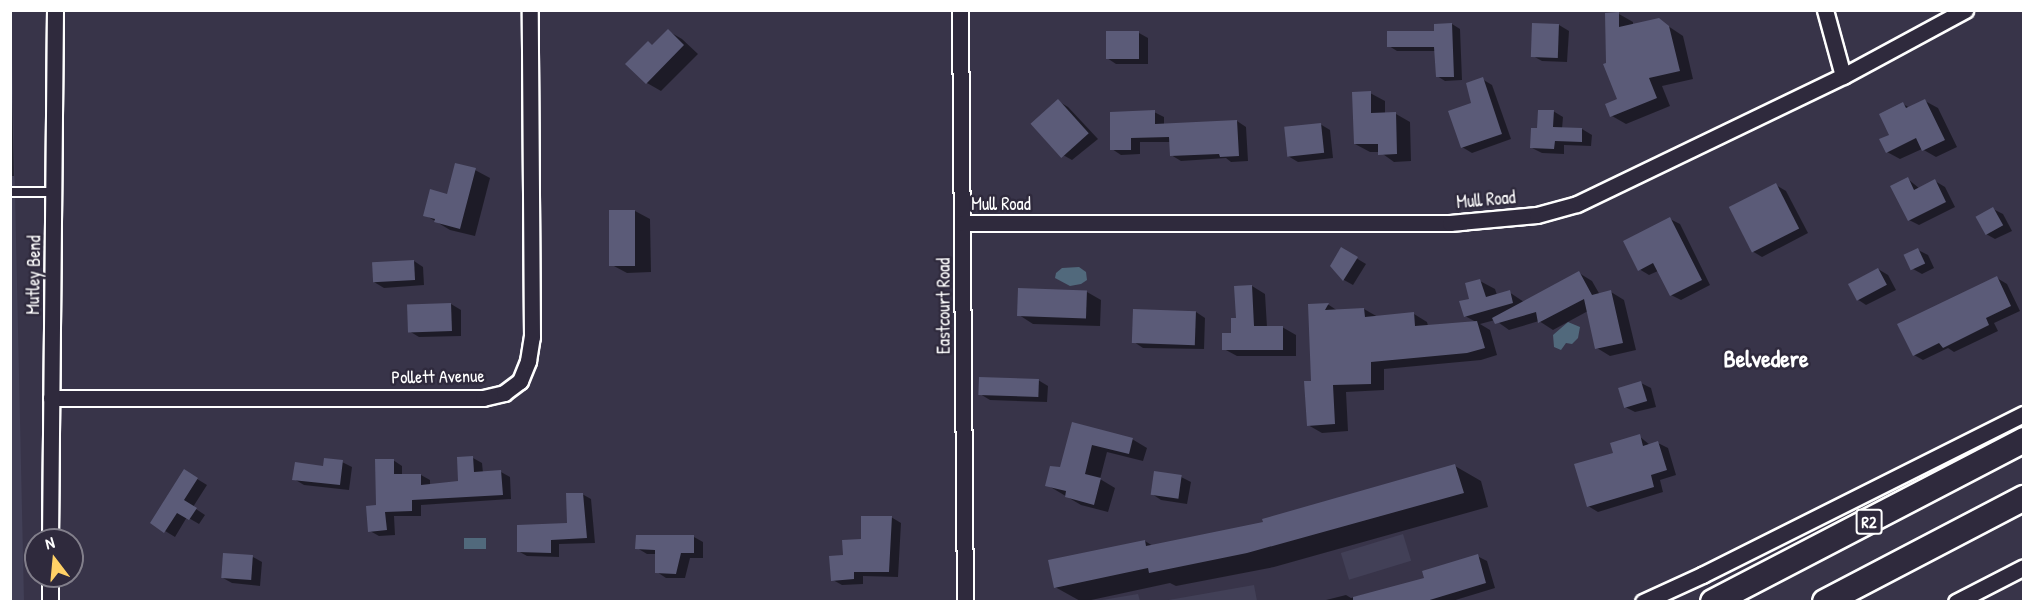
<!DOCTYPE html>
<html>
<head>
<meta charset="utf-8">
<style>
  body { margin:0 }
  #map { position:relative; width:2034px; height:612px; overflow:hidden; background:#383449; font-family:"Patrick Hand",sans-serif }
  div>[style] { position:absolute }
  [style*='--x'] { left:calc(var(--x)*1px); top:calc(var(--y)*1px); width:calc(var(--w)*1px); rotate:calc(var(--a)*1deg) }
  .built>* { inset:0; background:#424057; transform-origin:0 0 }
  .water>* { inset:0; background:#51697c; transform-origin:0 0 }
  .shadow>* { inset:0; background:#0007 }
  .building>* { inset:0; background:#5b5b78; transform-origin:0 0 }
  .roads { filter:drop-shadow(2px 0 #fff) drop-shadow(-2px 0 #fff) drop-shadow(0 2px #fff) drop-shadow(0 -2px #fff) }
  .service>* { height:8px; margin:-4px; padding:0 4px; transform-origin:4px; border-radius:4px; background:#2f2a3d }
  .minor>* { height:15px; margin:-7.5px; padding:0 7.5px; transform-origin:7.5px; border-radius:7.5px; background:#2f2a3d }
  .trunk>* { height:24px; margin:-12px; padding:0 12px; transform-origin:12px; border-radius:12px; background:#2f2a3d }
  span { translate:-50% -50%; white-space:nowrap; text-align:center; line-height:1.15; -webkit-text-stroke:5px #2f2a3d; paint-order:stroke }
  .shield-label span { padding:2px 4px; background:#2f2a3d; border:2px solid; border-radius:4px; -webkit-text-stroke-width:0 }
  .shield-label { font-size:16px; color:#fff; font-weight:700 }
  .street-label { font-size:18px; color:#fff }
  .district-label { font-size:24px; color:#fff; font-weight:700 }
  .frame { position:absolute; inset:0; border:12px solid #fff; pointer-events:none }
  .north { position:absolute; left:24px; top:528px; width:60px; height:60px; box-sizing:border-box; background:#2f2a3d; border:2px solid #827f8b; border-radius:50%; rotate:344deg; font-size:16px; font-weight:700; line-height:24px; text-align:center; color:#fff }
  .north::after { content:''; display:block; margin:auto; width:21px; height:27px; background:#ffd166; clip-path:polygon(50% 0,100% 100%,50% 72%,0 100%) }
</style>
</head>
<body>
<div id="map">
  <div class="built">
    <div style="clip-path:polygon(11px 11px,24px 602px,10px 601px)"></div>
    <div style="left:1403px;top:534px;width:28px;height:65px;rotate:73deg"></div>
    <div style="clip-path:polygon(1254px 585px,1257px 601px,1163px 601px)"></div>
    <div style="clip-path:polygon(1138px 594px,1140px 601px,1096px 601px)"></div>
  </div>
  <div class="water">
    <div style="clip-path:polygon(1079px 267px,1086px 272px,1087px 280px,1081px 284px,1070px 286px,1055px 278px,1056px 273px,1062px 268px)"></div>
    <div style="clip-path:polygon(1568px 322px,1580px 327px,1578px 338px,1572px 344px,1566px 343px,1561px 350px,1554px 347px,1553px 335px)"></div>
    <div style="left:464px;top:538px;width:22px;height:11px"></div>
  </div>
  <div class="shadow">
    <div style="clip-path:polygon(10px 10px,14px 176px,10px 176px)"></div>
    <div style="clip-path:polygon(1619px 14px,1633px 22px,1633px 25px,1659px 20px,1683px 36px,1693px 79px,1662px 86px,1670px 106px,1626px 124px,1612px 116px,1619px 100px,1608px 64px)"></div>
    <div style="clip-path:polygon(1452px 24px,1460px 29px,1462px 80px,1445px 81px,1437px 76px,1436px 51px,1397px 51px,1389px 46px,1435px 32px)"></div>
    <div style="clip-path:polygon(1534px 25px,1559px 25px,1569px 31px,1567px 62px,1542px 61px,1533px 56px)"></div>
    <div style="clip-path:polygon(668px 31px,682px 39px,698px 54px,661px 91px,647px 83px,628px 64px,653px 46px)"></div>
    <div style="clip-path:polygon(1139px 33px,1148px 38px,1148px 64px,1116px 64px,1107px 58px)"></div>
    <div style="clip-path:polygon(1482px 79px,1492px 85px,1511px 139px,1472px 153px,1462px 147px,1473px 104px)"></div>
    <div style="clip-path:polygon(1370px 93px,1385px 101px,1385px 114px,1396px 114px,1410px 122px,1411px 161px,1394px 162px,1380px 152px,1370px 152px,1355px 144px)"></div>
    <div style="clip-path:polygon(1058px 101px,1068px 107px,1098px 139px,1072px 160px,1063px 155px)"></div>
    <div style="clip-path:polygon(1925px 101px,1938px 108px,1957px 147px,1936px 157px,1922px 149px,1900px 159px,1887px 152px,1903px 104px,1910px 108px)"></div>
    <div style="clip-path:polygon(1553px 111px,1563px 117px,1562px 129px,1582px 129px,1592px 135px,1591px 146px,1564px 145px,1564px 154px,1542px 153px,1532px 148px,1539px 130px)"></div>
    <div style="clip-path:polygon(1154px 112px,1164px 117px,1164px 125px,1237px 121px,1246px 127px,1248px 161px,1231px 162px,1226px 158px,1181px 161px,1171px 155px,1171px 142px,1140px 142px,1140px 154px,1121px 155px,1112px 149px)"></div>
    <div style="clip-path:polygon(1320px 124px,1330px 130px,1333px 158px,1298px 162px,1288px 156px)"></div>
    <div style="clip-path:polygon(475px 170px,490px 178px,475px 236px,450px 230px,425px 215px)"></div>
    <div style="clip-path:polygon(1908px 179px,1920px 189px,1935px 181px,1945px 187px,1955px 207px,1919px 225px,1909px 220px)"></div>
    <div style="clip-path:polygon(1776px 185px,1786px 191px,1808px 233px,1762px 257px,1752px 251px,1731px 209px)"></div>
    <div style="clip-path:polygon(1993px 209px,2003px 214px,2012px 231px,1995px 239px,1986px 234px)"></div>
    <div style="clip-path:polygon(635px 211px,650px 219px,651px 272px,627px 273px,612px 265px,611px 212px)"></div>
    <div style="clip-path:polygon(1670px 219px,1680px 224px,1710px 285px,1681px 300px,1671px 295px,1658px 271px,1649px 275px,1639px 269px)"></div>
    <div style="clip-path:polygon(1341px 249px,1366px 264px,1353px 285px,1344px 280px,1331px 266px)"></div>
    <div style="clip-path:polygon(1918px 250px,1928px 255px,1934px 268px,1922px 274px,1913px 269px)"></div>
    <div style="clip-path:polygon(414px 261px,423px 267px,424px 285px,384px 288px,374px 282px)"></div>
    <div style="clip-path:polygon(1878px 269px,1888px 275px,1896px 290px,1866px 305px,1857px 299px,1849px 284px)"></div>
    <div style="clip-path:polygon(1579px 273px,1592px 281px,1600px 295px,1611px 292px,1624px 300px,1636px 350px,1610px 356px,1597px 348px,1588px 311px,1553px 330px,1539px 321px,1509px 330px,1495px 320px,1480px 324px,1490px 330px,1497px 355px,1481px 360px,1384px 369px,1384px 390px,1346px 392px,1348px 431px,1322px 433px,1308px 425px,1313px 382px,1310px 306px,1329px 305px,1338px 311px,1364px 309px,1378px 317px,1414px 314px,1427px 322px,1428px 326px,1476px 322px,1465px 316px,1480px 281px,1495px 289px,1497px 295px,1509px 292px,1524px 302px)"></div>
    <div style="clip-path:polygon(1997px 278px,2007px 284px,2020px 311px,1994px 323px,1998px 331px,1954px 352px,1948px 348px,1923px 360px,1914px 355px)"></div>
    <div style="clip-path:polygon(1252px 286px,1265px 294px,1267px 327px,1282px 327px,1296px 335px,1296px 356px,1237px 356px,1224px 349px)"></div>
    <div style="clip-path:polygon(1087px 292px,1101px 300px,1100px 326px,1033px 324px,1019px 315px)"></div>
    <div style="clip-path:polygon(451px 304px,461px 310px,461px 336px,419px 337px,409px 331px)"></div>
    <div style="clip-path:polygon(1196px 312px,1205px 318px,1204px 349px,1143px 348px,1134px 342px)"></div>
    <div style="clip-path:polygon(1038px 380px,1048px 386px,1047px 402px,990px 400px,980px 394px)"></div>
    <div style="clip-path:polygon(1641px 383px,1651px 388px,1656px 407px,1635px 412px,1625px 407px)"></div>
    <div style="clip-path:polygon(1073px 424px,1132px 439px,1147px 448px,1143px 461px,1107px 452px,1100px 479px,1115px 488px,1108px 512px,1081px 505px,1047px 485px,1061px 469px)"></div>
    <div style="clip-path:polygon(1639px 436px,1650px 445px,1658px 443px,1668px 448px,1676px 475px,1660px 480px,1663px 492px,1598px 512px,1588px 506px,1615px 454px)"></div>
    <div style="clip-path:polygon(473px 458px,482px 463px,483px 473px,501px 472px,510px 477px,511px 499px,421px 505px,421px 516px,394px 516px,395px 535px,379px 536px,370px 531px,393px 460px,402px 466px,402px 475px,421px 475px,430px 480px,430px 485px,460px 483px)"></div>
    <div style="clip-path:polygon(342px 462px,352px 467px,349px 490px,304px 485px,294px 479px)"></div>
    <div style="clip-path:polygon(1455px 466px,1481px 481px,1488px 507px,1274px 567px,1176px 586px,1170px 583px,1082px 602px,1055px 587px,1145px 541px,1153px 546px,1265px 523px)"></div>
    <div style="clip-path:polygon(184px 471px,207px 485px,193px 507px,205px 515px,199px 524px,187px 517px,175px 537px,152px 523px)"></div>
    <div style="clip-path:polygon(1181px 477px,1191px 482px,1187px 504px,1161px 500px,1152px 494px)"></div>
    <div style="clip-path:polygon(582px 494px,591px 499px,595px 543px,559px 544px,559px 557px,527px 556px,518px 551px,569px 525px)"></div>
    <div style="clip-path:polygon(891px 517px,901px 523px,898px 577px,863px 576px,863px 584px,842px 585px,833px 580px,862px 540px)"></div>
    <div style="clip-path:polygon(694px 537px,703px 542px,703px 558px,690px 558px,685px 578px,666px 578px,657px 572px,657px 554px,647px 554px,637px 548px)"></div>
    <div style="clip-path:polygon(1477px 556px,1487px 561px,1495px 588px,1449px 602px,1318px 602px,1346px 595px,1351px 598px,1426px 579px)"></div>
    <div style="clip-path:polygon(253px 557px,262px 562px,260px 586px,232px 583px,223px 578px)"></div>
  </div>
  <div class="building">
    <div style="clip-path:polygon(1619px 12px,1619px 27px,1659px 18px,1669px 26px,1680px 71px,1649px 78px,1657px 98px,1610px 117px,1605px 104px,1617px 99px,1603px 64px,1606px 63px,1605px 13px)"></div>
    <div style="clip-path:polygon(1452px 23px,1454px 77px,1436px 77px,1434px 47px,1387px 47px,1387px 31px,1434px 31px,1434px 24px)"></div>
    <div style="left:1532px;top:23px;width:27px;height:34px;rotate:2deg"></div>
    <div style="clip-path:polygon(668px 29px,684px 45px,646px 84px,625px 64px,648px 41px,652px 45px)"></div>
    <div style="left:1106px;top:31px;width:33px;height:28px"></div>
    <div style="clip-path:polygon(1483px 77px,1502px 134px,1461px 148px,1448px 111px,1471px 103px,1466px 83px)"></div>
    <div style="clip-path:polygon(1371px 91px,1371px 113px,1396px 112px,1397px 154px,1378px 155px,1378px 144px,1354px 144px,1352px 92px)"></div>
    <div style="left:1058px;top:99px;width:46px;height:37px;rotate:48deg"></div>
    <div style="clip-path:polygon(1925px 99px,1945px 140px,1922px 151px,1916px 138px,1886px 153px,1879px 139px,1889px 135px,1879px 114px,1903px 102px,1906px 108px)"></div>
    <div style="clip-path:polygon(1155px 110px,1155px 124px,1237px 120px,1239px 156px,1220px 157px,1219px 154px,1170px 156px,1169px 137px,1131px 138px,1131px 150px,1110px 150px,1110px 112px)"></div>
    <div style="clip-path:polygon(1538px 110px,1554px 110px,1553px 127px,1582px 128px,1582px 142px,1555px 141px,1554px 149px,1530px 148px,1531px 128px,1537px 128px)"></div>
    <div style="left:1321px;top:123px;width:30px;height:37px;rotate:84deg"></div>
    <div style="clip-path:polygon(455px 163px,476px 168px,460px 229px,434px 222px,435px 219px,423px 216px,430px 189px,447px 194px)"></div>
    <div style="clip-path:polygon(1908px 177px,1914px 190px,1935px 179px,1946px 202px,1908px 221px,1890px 186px)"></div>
    <div style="left:1776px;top:183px;width:51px;height:53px;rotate:63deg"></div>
    <div style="left:1993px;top:207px;width:21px;height:20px;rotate:61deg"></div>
    <div style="left:609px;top:210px;width:26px;height:56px"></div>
    <div style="clip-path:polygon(1670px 217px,1702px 280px,1670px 296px,1653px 263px,1638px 271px,1623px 241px)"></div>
    <div style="clip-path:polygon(1341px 247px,1358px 257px,1343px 281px,1330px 266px)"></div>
    <div style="left:1918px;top:248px;width:17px;height:16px;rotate:65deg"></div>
    <div style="left:414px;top:260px;width:20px;height:42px;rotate:87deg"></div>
    <div style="left:1878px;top:268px;width:19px;height:34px;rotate:62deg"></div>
    <div style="clip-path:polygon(1579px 271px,1592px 295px,1611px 290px,1623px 343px,1595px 349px,1584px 299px,1538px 323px,1536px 312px,1495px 324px,1492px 318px)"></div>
    <div style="clip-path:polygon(1997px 276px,2011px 306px,1986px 318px,1989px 325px,1943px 348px,1939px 343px,1913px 356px,1897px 324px)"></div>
    <div style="clip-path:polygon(1480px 279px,1486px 297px,1510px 290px,1513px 303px,1464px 317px,1459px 301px,1469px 299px,1465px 283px)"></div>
    <div style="clip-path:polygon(1252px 285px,1254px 326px,1283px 326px,1283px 350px,1222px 350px,1222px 333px,1231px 333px,1231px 318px,1236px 318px,1234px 286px)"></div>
    <div style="left:1018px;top:288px;width:69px;height:28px;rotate:2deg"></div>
    <div style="left:451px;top:303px;width:28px;height:44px;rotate:88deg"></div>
    <div style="clip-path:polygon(1329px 303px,1325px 310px,1364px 308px,1365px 317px,1414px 312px,1415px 326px,1477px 321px,1485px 348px,1467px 353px,1371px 362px,1371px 384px,1333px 385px,1335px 424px,1307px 426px,1304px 381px,1311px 381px,1308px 304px)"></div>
    <div style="left:1133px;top:309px;width:63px;height:34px;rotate:2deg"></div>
    <div style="left:979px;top:377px;width:60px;height:18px;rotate:2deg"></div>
    <div style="left:1641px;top:381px;width:21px;height:24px;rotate:73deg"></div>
    <div style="clip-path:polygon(1072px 422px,1133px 438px,1129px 454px,1092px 445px,1085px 474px,1101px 478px,1094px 505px,1065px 497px,1066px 491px,1045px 486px,1050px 466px,1060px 467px)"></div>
    <div style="clip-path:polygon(1640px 434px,1643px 446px,1658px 441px,1667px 470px,1651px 475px,1654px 487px,1587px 507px,1574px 464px,1613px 453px,1610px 443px)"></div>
    <div style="clip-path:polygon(473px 456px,474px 472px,501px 470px,503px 495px,412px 500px,412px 511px,385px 512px,387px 530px,368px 532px,366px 506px,376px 505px,375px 459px,394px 459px,394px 474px,421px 474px,421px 485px,458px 481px,457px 457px)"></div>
    <div style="clip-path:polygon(324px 458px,343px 460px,340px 485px,292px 480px,295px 462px,323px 466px)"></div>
    <div style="clip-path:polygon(1455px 464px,1464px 493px,1247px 553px,1149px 573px,1148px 568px,1054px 588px,1048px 560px,1145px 540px,1146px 546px,1263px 522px,1262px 519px)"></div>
    <div style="clip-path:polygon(184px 469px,198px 478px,184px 500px,197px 508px,189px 520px,177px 513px,164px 533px,150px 523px)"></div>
    <div style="left:1154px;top:471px;width:28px;height:24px;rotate:8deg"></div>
    <div style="clip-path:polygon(566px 493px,583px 493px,587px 538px,551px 540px,551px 553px,517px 552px,517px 525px,567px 523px)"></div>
    <div style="clip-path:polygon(861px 516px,892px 516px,889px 572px,854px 572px,854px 579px,831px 581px,829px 556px,843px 555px,842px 540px,861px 539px)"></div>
    <div style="clip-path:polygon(636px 535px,694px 535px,694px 553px,681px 553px,676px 574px,655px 573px,655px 550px,635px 549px)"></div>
    <div style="left:223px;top:553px;width:30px;height:25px;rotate:4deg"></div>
    <div style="clip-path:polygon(1478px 554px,1486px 583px,1423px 602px,1353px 602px,1353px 597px,1424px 578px,1422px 571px)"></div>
  </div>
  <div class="roads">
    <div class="service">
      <div style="--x:10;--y:192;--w:45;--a:0"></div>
    </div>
    <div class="minor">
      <div style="--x:960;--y:10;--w:592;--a:89.52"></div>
      <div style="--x:1825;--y:10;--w:68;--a:74.7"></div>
      <div style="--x:963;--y:223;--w:487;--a:0"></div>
      <div style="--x:1450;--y:223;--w:87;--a:-5.3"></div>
      <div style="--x:1537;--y:215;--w:41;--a:-15.4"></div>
      <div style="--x:1577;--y:204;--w:295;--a:-25.7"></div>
      <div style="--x:1843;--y:76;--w:139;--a:-28.4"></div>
      <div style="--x:51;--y:398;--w:432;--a:0"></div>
      <div style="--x:483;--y:398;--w:22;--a:-13"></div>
      <div style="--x:504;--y:393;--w:20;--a:-37"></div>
      <div style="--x:520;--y:381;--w:22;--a:-68"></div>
      <div style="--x:528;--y:361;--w:24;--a:-81"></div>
      <div style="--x:532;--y:337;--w:327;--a:-90.4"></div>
      <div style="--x:50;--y:540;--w:530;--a:-89.46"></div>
      <div style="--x:50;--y:602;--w:26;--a:-90"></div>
      <div style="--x:1643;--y:602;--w:65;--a:-24.6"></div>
      <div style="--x:1702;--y:575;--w:360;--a:-26.6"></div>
      <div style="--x:1956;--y:602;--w:76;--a:-27.2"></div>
    </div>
    <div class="trunk">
      <div style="--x:1713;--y:602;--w:351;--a:-27.5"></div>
      <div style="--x:1825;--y:602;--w:225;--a:-27.6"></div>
    </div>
  </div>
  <div class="shield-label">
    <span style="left:1869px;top:522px">R2</span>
  </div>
  <div class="street-label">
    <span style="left:1486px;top:200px;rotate:-5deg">Mull Road</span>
    <span style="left:1001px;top:204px">Mull Road</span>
    <span style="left:34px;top:275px;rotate:-89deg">Mutley Bend</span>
    <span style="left:944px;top:306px;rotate:-90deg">Eastcourt Road</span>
    <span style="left:438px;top:377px;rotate:-1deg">Pollett Avenue</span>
  </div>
  <div class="district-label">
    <span style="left:1766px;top:359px">Belvedere</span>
  </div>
  <div class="frame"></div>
  <div class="north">N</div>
</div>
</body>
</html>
